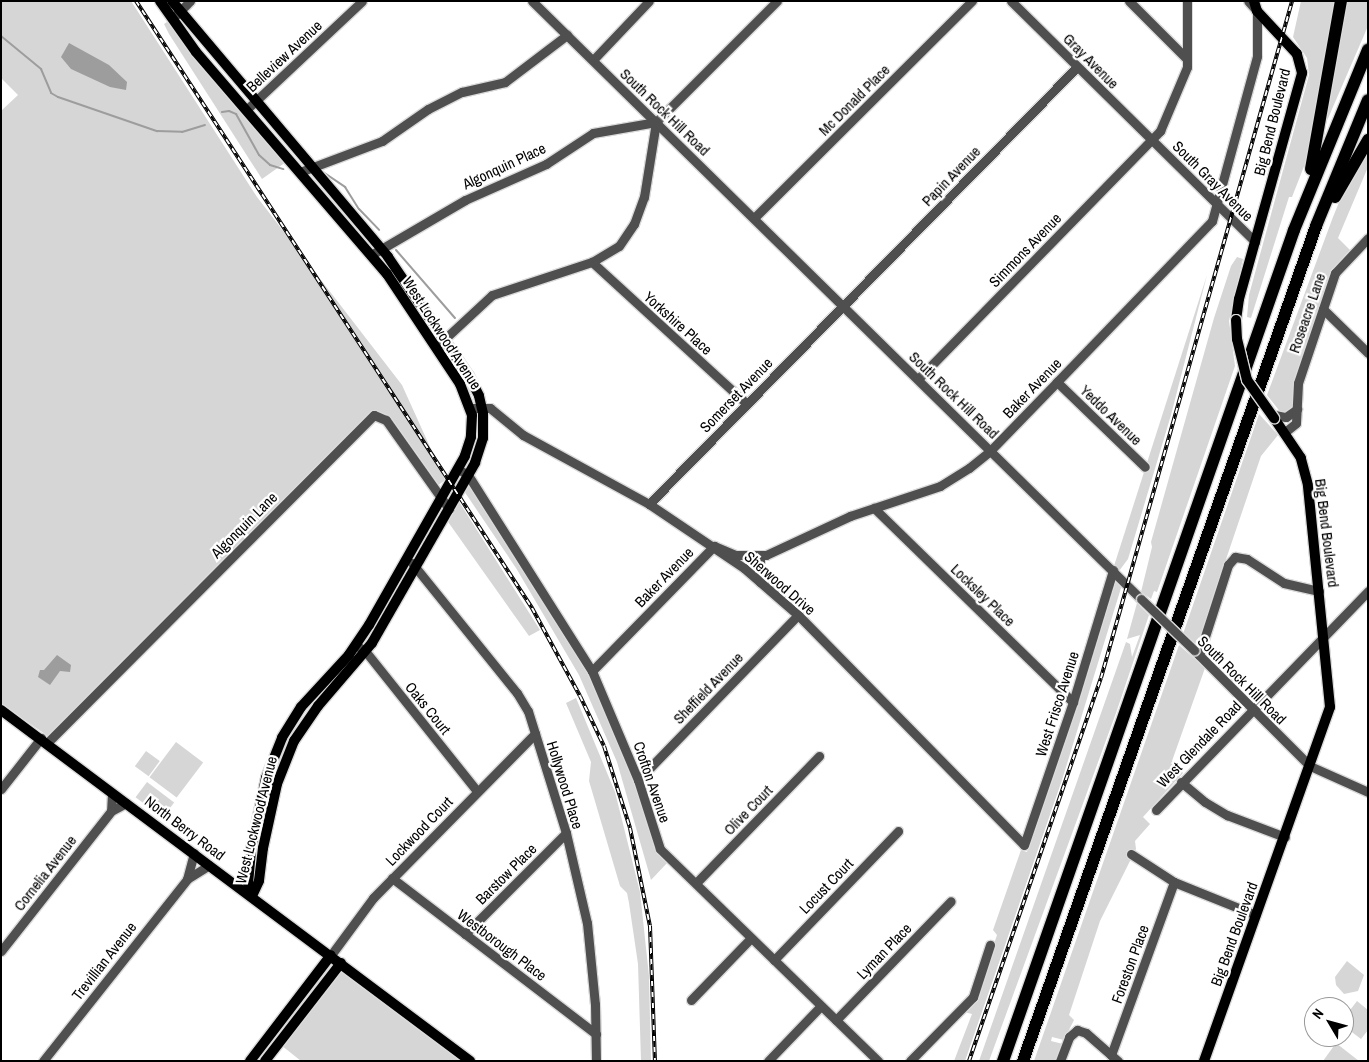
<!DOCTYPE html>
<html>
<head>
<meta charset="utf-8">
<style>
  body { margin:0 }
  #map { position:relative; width:1369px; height:1062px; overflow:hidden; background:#fff; font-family:"Archivo Narrow",sans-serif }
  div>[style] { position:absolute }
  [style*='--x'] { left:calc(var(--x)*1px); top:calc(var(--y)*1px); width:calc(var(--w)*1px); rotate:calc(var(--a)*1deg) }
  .green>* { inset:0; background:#d6d6d6; transform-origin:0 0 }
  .water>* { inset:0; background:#9d9d9d }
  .stream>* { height:2px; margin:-1px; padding:0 1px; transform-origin:1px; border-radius:1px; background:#9d9d9d }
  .roads { filter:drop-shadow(1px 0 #dbdbdb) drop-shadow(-1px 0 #dbdbdb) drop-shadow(0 1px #dbdbdb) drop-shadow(0 -1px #dbdbdb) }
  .minor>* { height:9px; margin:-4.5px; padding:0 4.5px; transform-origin:4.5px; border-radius:4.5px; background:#4f4f4f }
  .major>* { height:10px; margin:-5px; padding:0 5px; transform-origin:5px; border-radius:5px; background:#000 }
  .highway>* { height:12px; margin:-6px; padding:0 6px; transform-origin:6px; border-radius:6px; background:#000 }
  .rail>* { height:4px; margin-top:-2px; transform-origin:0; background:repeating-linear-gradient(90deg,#fff 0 5.5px,#000 0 11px); box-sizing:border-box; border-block:1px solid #000 }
  .bridges { filter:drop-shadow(1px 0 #dbdbdb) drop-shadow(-1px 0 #dbdbdb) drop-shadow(0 1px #dbdbdb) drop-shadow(0 -1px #dbdbdb) }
  .minor-bridge>* { height:9px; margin:-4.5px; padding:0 4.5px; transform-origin:4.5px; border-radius:4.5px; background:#4f4f4f }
  .major-bridge>* { height:10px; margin:-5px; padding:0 5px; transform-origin:5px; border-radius:5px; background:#000 }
  span { translate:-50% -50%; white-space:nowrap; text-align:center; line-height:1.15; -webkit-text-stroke:4.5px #fff; paint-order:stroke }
  .street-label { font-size:15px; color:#000 }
  .frame { position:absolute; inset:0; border:2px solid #000; pointer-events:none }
  .north { position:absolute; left:1304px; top:997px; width:50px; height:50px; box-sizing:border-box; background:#fff; border:1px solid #999; border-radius:50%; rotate:307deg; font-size:14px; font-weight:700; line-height:20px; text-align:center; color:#000 }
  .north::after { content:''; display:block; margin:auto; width:18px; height:22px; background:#000; clip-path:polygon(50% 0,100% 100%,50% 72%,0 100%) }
</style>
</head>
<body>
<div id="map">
  <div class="green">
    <div style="clip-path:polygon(1px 1px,131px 1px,257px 197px,402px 385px,445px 480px,436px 487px,386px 416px,374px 410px,48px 736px,1px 704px,1px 111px,18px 95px,1px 78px)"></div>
    <div style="clip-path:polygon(1301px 1px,1338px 1px,1312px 146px,1292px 197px,1289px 197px,1251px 318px,1247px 317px,1249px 295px,1309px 75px,1307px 58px,1293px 37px)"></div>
    <div style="clip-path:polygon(1343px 1px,1368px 1px,1368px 26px,1323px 130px)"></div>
    <div style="clip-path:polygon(167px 22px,286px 162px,262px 179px,169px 34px,164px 24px)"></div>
    <div style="clip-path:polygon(1368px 146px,1368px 167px,1338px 238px,1350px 250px,1332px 271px,1292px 411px,1281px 413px,1267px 395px,1333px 217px,1351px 173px)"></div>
    <div style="clip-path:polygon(1237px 257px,1243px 259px,1229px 321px,1235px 366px,1157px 592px,1154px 591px,1151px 599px,1141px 592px,1152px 547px,1151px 542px,1214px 318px,1231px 266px)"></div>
    <div style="clip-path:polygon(1207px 275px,1171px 415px,1128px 559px,1119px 571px,1114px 566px)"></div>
    <div style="clip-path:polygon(1259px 414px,1278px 435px,1261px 456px,1198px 642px,1193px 644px,1183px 634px)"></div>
    <div style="clip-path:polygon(468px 485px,553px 612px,592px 680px,636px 787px,653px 843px,668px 862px,651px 880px,617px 762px,579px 675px,516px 568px,464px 491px)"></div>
    <div style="clip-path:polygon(458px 500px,540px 630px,529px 636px,446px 519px)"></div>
    <div style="clip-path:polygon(1114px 581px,1120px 584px,1121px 588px,1062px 780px,965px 1061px,954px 1061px,972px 1014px,964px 1012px,978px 991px,997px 935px,993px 930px,1021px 850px,1027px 852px)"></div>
    <div style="clip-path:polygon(1137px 603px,1149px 615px,1116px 713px,989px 1061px,979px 1061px,1126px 642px,1130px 644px,1132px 657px,1140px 635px,1127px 639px)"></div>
    <div style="clip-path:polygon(1179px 645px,1205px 668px,1172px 761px,1183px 773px,1143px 817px,1150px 824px,1135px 841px,1136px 849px,1100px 921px,1069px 1015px,1074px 1020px,1064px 1040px,1052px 1037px,1051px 1041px,1063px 1044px,1057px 1061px,1034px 1061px)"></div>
    <div style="clip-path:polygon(576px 698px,615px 792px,640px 892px,649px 976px,651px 1061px,641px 1061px,638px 964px,629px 903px,627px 893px,620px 886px,589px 781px,591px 762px,566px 703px)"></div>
    <div style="left:176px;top:742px;width:34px;height:44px;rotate:37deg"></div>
    <div style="left:146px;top:751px;width:17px;height:19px;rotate:36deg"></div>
    <div style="left:147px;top:782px;width:34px;height:19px;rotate:37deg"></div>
    <div style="clip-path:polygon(1347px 961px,1364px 975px,1358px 991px,1344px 994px,1336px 985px,1335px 977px)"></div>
    <div style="clip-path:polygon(340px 970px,344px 971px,462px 1061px,301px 1061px,281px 1045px)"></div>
    <div style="clip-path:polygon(1357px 1001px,1368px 1010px,1368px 1030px,1361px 1039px,1344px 1026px,1344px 1018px)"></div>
    <div style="clip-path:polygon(1336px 1043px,1359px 1061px,1323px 1061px)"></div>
  </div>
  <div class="water">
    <div style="clip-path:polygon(69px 43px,109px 65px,127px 82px,126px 90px,110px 87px,71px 69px,61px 57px)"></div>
    <div style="clip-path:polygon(57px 655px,71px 665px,70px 672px,60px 671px,50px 685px,38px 677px,40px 670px,44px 670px)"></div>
  </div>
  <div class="stream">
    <div style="--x:1;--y:36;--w:52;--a:39.5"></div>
    <div style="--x:41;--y:69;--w:26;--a:67"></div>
    <div style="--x:51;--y:93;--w:8;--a:30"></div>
    <div style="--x:58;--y:97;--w:105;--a:19"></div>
    <div style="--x:157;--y:131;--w:25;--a:2"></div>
    <div style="--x:182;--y:132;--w:24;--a:-17"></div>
    <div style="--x:222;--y:112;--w:7;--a:-8"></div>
    <div style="--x:229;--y:111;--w:8;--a:23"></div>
    <div style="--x:236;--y:114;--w:47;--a:60.7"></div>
    <div style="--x:259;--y:155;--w:15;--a:42"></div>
    <div style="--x:270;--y:165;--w:14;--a:17"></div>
    <div style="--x:323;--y:172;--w:27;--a:34"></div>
    <div style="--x:345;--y:187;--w:26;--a:58"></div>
    <div style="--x:359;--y:209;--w:29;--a:46"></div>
    <div style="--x:396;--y:250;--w:90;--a:49.1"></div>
  </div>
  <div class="roads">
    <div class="minor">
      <div style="--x:532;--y:1;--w:854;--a:44.48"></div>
      <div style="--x:1011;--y:1;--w:343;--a:44.6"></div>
      <div style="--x:1129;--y:1;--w:82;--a:45"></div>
      <div style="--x:176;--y:15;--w:20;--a:-45"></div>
      <div style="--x:593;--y:60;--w:81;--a:-46.5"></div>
      <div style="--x:246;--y:110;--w:159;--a:-43.2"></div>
      <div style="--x:300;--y:172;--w:88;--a:-20.7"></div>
      <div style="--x:382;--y:141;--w:56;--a:-34.8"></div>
      <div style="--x:428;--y:109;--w:38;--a:-27"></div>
      <div style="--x:462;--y:92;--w:44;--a:-13.1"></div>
      <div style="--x:505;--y:82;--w:78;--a:-37.2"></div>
      <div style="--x:754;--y:218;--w:308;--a:-44.9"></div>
      <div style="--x:371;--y:255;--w:109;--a:-30.3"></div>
      <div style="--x:465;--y:200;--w:89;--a:-24"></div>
      <div style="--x:546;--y:164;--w:56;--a:-33.4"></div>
      <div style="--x:593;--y:133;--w:64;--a:-9.9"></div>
      <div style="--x:592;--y:262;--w:210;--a:42.5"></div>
      <div style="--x:1323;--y:309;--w:63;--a:44.4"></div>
      <div style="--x:436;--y:347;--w:76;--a:-42.9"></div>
      <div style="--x:492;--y:295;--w:105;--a:-18.3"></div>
      <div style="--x:592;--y:262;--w:31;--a:-31"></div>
      <div style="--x:619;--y:246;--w:27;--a:-56"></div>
      <div style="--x:634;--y:224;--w:29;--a:-70"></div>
      <div style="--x:644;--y:197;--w:76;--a:-80.9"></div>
      <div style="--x:656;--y:122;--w:171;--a:-45"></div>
      <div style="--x:918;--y:379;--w:347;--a:-45.7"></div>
      <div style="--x:1160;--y:131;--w:69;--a:-67.1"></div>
      <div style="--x:1187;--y:67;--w:66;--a:-90"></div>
      <div style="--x:1057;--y:382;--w:122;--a:44"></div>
      <div style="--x:470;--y:408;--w:20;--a:0"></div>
      <div style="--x:490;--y:408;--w:43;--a:39.3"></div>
      <div style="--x:523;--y:435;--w:144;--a:28.7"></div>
      <div style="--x:649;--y:504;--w:115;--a:34"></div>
      <div style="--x:744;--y:568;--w:72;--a:41"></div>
      <div style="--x:798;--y:615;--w:322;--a:45.5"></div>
      <div style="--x:1024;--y:845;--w:151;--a:-71.1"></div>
      <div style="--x:1073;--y:702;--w:138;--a:-73.1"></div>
      <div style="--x:1270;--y:414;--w:16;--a:11"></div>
      <div style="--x:1286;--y:417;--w:14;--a:-36"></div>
      <div style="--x:1285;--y:432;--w:14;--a:-39"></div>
      <div style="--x:1296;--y:423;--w:40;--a:-87.1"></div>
      <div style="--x:1298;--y:383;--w:116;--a:-71.4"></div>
      <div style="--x:1335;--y:273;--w:48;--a:-46.7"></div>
      <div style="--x:458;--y:469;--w:12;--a:31"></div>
      <div style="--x:468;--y:475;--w:232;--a:57.7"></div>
      <div style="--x:592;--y:671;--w:118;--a:67.1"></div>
      <div style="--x:638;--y:780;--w:72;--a:72.3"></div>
      <div style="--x:660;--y:849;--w:304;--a:44.2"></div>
      <div style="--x:649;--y:504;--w:612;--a:-45.6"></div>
      <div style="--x:874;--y:508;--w:278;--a:44.3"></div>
      <div style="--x:760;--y:556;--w:26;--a:90"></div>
      <div style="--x:412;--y:563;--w:167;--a:51.1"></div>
      <div style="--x:517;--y:693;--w:21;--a:59"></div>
      <div style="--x:528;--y:711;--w:128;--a:72.7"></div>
      <div style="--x:566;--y:833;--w:92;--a:76.9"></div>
      <div style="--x:587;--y:923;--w:81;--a:84.4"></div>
      <div style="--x:595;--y:1004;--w:57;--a:89"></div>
      <div style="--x:356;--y:645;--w:12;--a:35"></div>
      <div style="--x:366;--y:652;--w:178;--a:51.4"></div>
      <div style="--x:1194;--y:650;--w:164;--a:45"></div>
      <div style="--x:1310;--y:766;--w:64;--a:24.1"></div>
      <div style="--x:1199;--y:655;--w:95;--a:-72.1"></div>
      <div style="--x:1228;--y:565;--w:11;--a:-49"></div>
      <div style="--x:1235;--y:557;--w:12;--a:9"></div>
      <div style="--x:1247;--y:559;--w:44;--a:33"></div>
      <div style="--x:1284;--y:583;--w:36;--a:13"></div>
      <div style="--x:592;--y:671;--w:175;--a:-45.7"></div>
      <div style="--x:714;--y:546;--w:23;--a:23"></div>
      <div style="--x:735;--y:555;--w:31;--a:0"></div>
      <div style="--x:766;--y:555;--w:93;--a:-24.9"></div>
      <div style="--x:850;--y:516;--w:95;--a:-18.4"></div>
      <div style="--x:940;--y:486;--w:34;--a:-32"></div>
      <div style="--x:969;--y:468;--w:28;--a:-39"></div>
      <div style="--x:991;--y:450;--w:95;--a:-45.9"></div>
      <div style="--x:1057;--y:382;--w:223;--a:-46.1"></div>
      <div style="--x:1212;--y:221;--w:171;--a:-74.7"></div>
      <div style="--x:1257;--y:56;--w:45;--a:-90"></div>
      <div style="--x:1257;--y:11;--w:13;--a:-132"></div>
      <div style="--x:47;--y:743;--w:463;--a:-45.1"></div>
      <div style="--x:374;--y:415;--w:13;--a:23"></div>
      <div style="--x:386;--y:420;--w:109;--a:54.7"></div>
      <div style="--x:638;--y:780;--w:230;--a:-45.9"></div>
      <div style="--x:1181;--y:782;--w:31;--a:40"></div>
      <div style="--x:1205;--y:802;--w:26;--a:31"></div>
      <div style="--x:1227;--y:815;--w:62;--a:20.8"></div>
      <div style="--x:1;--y:789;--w:65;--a:-51.9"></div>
      <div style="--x:112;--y:793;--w:18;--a:93"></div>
      <div style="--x:111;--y:811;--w:17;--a:-28"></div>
      <div style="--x:1156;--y:810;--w:305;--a:-45.9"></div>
      <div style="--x:194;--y:853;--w:27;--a:105"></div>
      <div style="--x:187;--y:879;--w:26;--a:-32"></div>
      <div style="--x:1131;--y:854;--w:51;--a:33.1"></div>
      <div style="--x:1174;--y:882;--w:88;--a:21.9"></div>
      <div style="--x:392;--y:878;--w:257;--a:37.4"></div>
      <div style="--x:696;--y:883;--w:177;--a:-45.9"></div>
      <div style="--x:465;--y:934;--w:143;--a:-45"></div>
      <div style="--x:1;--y:951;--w:178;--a:-51.8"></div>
      <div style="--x:331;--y:955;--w:71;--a:-53.6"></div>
      <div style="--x:373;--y:898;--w:231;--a:-45.4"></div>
      <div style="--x:774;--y:960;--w:179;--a:-46.1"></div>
      <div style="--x:691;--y:1000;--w:86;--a:-45.9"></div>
      <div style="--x:836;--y:1020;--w:165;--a:-46"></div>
      <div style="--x:1111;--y:1055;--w:184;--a:-70"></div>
      <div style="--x:43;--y:1061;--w:232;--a:-51.6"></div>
      <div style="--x:768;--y:1061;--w:76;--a:-46.1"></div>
      <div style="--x:910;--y:1061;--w:90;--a:-45.5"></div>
      <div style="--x:973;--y:997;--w:55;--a:-71.9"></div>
      <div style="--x:1060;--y:1061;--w:26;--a:-69"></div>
      <div style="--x:1069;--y:1037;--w:11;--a:-41"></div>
      <div style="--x:1077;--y:1030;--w:9;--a:18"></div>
      <div style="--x:1086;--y:1033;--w:43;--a:41.2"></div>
    </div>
    <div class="major">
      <div style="--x:160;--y:1;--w:62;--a:54.8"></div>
      <div style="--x:196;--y:52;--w:293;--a:49.3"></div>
      <div style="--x:387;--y:274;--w:132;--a:56.4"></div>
      <div style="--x:460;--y:384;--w:33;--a:69"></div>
      <div style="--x:472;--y:415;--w:22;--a:93"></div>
      <div style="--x:471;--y:437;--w:20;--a:108"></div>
      <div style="--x:465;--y:456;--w:194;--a:119.6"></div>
      <div style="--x:369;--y:625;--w:36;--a:124"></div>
      <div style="--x:349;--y:655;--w:71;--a:132.7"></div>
      <div style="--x:301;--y:707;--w:36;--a:122"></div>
      <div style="--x:282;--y:738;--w:43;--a:111.8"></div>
      <div style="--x:266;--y:778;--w:74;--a:101.8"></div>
      <div style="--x:251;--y:850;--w:33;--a:95"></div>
      <div style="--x:248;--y:883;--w:14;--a:73"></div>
      <div style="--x:172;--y:1;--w:335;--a:49.8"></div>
      <div style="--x:388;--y:257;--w:144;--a:55.8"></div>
      <div style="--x:469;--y:376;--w:22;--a:63"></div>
      <div style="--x:479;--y:396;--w:18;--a:77"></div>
      <div style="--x:483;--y:414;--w:24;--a:90"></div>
      <div style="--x:483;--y:438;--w:26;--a:108"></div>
      <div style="--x:475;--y:463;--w:207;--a:119.8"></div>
      <div style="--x:372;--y:643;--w:83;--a:130.6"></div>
      <div style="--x:318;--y:706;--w:42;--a:124.4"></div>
      <div style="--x:294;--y:741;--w:46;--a:111.6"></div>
      <div style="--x:277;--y:784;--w:66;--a:102.3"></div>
      <div style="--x:263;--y:848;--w:33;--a:97"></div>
      <div style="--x:259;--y:881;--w:17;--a:115"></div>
      <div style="--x:1236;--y:320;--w:21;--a:-82"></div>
      <div style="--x:1239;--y:299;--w:235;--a:-74.4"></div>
      <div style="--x:1302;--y:73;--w:20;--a:-105"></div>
      <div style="--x:1297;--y:54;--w:59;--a:-132.9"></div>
      <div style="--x:1257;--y:11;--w:10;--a:-107"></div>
      <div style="--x:1;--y:710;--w:586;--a:36.81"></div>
      <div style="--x:250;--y:1061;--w:133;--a:-52.6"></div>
      <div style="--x:265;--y:1061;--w:124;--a:-52.2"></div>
      <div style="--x:1204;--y:1061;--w:376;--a:-70.4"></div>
      <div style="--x:1330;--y:707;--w:223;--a:-95.7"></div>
      <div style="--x:1308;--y:485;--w:28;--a:-105"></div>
      <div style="--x:1301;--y:458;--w:48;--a:-124"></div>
    </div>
    <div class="highway">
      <div style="--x:1311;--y:169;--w:171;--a:-79.9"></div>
      <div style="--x:1335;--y:197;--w:66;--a:-59.9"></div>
      <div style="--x:1003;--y:1061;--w:880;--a:-70.7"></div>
      <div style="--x:1294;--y:230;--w:195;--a:-67.7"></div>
      <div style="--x:1023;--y:1061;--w:885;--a:-70.66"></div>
      <div style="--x:1316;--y:226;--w:136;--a:-67.6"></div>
    </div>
  </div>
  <div class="rail">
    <div style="--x:136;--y:1;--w:725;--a:56.88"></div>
    <div style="--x:532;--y:608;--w:100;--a:61.4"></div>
    <div style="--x:580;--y:696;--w:55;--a:64.4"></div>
    <div style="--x:604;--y:746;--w:86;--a:72.4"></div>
    <div style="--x:630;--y:828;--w:100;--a:78.5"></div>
    <div style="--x:650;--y:926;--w:135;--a:87.9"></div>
    <div style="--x:969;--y:1061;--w:405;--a:-71"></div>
    <div style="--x:1101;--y:678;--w:703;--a:-74.24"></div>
  </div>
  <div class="bridges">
    <div class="minor-bridge">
      <div style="--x:1141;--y:599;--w:74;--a:43.9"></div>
    </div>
    <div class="major-bridge">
      <div style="--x:1236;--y:320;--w:19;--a:87"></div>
      <div style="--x:1237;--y:339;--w:42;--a:76.3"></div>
      <div style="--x:1247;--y:380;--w:47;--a:54.6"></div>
    </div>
  </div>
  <div class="street-label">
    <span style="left:284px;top:56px;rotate:-43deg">Belleview Avenue</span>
    <span style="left:1091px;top:61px;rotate:45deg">Gray Avenue</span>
    <span style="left:854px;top:100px;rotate:-45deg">Mc Donald Place</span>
    <span style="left:665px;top:112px;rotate:44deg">South Rock Hill Road</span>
    <span style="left:1272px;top:122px;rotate:-76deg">Big Bend Boulevard</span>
    <span style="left:504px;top:166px;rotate:-25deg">Algonquin Place</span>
    <span style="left:951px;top:176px;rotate:-46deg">Papin Avenue</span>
    <span style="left:1213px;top:181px;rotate:45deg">South Gray Avenue</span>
    <span style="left:1025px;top:250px;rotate:-46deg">Simmons Avenue</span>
    <span style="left:1307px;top:313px;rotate:-71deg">Roseacre Lane</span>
    <span style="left:678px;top:323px;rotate:42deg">Yorkshire Place</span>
    <span style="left:442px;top:333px;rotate:57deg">West Lockwood Avenue</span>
    <span style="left:1032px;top:388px;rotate:-46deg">Baker Avenue</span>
    <span style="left:736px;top:395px;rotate:-46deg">Somerset Avenue</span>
    <span style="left:954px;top:395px;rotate:44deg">South Rock Hill Road</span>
    <span style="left:1111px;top:415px;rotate:44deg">Yeddo Avenue</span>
    <span style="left:244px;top:525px;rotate:-45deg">Algonquin Lane</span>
    <span style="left:1327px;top:533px;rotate:83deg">Big Bend Boulevard</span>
    <span style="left:664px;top:577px;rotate:-46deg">Baker Avenue</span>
    <span style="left:780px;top:583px;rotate:41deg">Sherwood Drive</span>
    <span style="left:983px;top:595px;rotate:44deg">Locksley Place</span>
    <span style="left:1242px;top:680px;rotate:45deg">South Rock Hill Road</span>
    <span style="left:708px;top:688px;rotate:-46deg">Sheffield Avenue</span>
    <span style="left:1057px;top:704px;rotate:-72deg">West Frisco Avenue</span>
    <span style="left:428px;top:708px;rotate:51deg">Oaks Court</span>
    <span style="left:1199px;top:744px;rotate:-46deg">West Glendale Road</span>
    <span style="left:652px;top:782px;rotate:71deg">Crofton Avenue</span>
    <span style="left:565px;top:785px;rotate:73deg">Hollywood Place</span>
    <span style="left:748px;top:810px;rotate:-46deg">Olive Court</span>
    <span style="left:256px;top:820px;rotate:-76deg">West Lockwood Avenue</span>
    <span style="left:185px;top:828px;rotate:37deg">North Berry Road</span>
    <span style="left:419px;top:831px;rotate:-46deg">Lockwood Court</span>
    <span style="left:45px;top:873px;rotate:-52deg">Cornelia Avenue</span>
    <span style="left:506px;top:874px;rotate:-45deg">Barstow Place</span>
    <span style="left:826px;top:886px;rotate:-46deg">Locust Court</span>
    <span style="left:1234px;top:934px;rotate:-70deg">Big Bend Boulevard</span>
    <span style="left:502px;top:945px;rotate:37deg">Westborough Place</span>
    <span style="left:884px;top:951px;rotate:-46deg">Lyman Place</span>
    <span style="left:104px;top:961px;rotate:-52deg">Trevillian Avenue</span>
    <span style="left:1130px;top:964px;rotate:-70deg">Foreston Place</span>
  </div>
  <div class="frame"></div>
  <div class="north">N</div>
</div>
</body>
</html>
